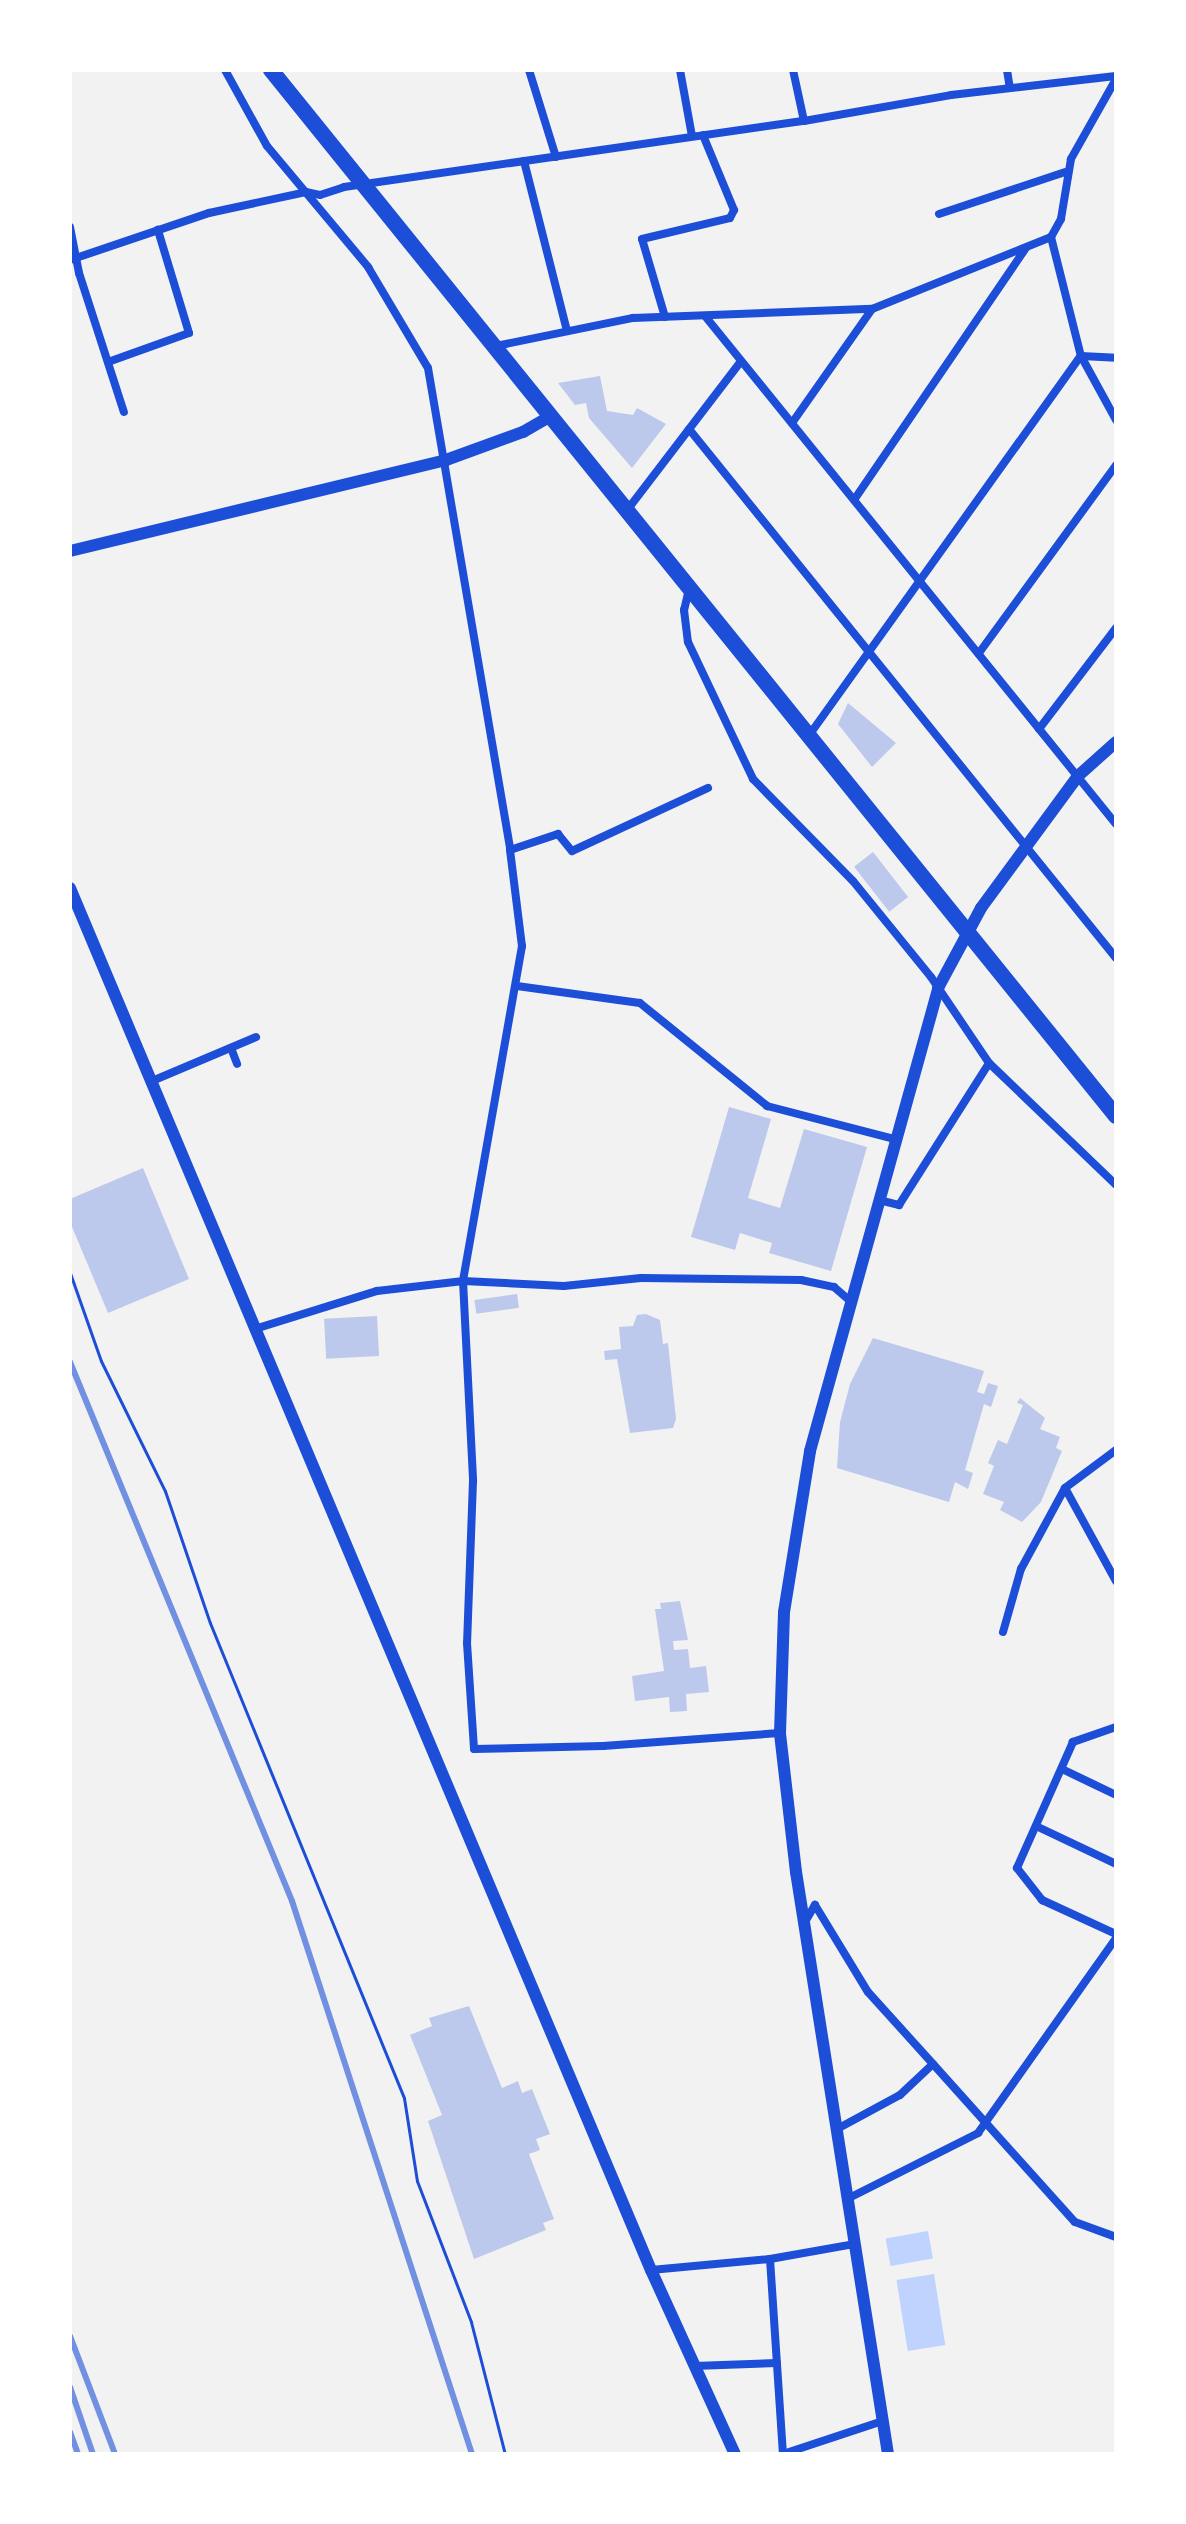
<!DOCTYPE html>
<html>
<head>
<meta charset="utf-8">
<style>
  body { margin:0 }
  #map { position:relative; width:1186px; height:2524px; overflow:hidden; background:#f2f2f2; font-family:"Sofia Sans Condensed",sans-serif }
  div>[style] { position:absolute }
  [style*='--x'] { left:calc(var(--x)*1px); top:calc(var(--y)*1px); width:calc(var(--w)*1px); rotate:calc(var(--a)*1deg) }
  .water>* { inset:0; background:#bfd3fe; transform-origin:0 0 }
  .building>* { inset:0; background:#bdc9ec; transform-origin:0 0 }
  .path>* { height:3px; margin:-1.5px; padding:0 1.5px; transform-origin:1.5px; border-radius:1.5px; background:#1d4ed8 }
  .minor>* { height:8px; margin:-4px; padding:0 4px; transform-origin:4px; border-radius:4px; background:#1d4ed8 }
  .tertiary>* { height:12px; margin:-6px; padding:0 6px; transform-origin:6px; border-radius:6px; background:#1d4ed8 }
  .primary>* { height:16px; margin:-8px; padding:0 8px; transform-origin:8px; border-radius:8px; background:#1d4ed8 }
  .rail>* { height:6px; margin:-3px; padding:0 3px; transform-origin:3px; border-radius:3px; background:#7290e2 }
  span { translate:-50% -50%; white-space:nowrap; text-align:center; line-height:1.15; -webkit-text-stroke:7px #fff; paint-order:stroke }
  .frame { position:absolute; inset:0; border:72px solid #fff; pointer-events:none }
</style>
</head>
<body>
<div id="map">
  <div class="water">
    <div style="left:928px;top:2231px;width:28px;height:43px;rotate:80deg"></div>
    <div style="left:934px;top:2274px;width:72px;height:38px;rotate:81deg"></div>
  </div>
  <div class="building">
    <div style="clip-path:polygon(600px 376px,607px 411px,633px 415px,637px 408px,666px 424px,632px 468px,589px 418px,586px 403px,575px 405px,558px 383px)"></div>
    <div style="clip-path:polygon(848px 703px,896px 743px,872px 767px,838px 724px)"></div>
    <div style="left:873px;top:852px;width:57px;height:24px;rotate:52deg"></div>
    <div style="clip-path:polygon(729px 1107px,771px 1119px,748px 1198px,780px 1208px,804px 1129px,867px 1147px,831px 1271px,769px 1253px,772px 1243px,740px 1233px,735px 1250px,691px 1237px)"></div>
    <div style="clip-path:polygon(143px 1168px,189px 1279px,108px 1313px,70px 1222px,70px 1199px)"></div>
    <div style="left:517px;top:1294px;width:14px;height:43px;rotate:82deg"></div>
    <div style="clip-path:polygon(646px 1314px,660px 1320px,663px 1344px,668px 1343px,676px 1419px,673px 1428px,630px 1433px,617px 1359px,605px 1360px,604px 1351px,621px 1349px,619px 1327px,633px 1326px,637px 1315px)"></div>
    <div style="left:377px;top:1316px;width:40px;height:53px;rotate:87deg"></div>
    <div style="clip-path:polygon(873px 1338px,984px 1371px,977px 1392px,984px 1394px,988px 1383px,998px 1386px,991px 1407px,984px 1404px,965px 1470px,973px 1473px,968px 1489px,955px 1482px,949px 1502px,837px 1468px,840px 1422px,850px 1384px)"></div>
    <div style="clip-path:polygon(1020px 1398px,1045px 1418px,1040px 1429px,1060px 1437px,1056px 1448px,1062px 1451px,1041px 1502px,1022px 1522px,1000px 1510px,1004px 1502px,983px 1494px,994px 1466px,988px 1463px,998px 1440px,1007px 1444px,1023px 1405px,1017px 1403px)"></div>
    <div style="clip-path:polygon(680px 1601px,688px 1640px,673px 1641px,674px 1650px,688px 1649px,690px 1668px,706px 1666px,709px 1692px,686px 1694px,687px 1711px,670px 1712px,669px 1697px,635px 1701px,632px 1676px,664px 1671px,655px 1609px,661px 1609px,660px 1603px)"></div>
    <div style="clip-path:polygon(469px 2006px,502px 2088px,518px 2081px,522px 2093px,532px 2089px,550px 2134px,536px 2139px,540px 2150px,529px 2154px,554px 2219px,543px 2223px,546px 2230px,474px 2259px,428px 2121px,442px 2115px,410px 2035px,432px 2026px,429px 2018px)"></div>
  </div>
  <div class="path">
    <div style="--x:70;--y:1273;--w:93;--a:70.6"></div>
    <div style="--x:101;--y:1361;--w:145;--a:63.8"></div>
    <div style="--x:165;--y:1491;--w:139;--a:71.2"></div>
    <div style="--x:210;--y:1623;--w:513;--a:67.78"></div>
    <div style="--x:404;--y:2098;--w:84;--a:81.1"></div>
    <div style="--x:417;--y:2181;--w:151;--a:69"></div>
    <div style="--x:471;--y:2322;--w:136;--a:75.6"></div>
  </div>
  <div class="minor">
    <div style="--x:225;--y:70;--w:87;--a:61.1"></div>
    <div style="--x:267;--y:146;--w:158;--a:50.1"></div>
    <div style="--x:368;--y:267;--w:117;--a:59.3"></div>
    <div style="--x:428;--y:368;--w:489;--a:80.3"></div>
    <div style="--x:510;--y:850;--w:97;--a:82.9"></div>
    <div style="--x:522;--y:946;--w:340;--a:100"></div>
    <div style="--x:463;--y:1281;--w:200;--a:87.1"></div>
    <div style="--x:473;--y:1481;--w:162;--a:92.1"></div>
    <div style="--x:467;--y:1643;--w:106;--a:86.2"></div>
    <div style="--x:474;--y:1749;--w:129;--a:-1.3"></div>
    <div style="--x:603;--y:1746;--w:177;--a:-4.2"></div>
    <div style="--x:529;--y:70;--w:91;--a:72.8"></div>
    <div style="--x:680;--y:70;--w:67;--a:79.7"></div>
    <div style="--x:793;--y:70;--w:52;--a:77.8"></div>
    <div style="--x:1007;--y:70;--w:18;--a:81"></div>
    <div style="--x:1116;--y:79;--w:92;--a:119.4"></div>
    <div style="--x:1071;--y:159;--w:61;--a:99.5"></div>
    <div style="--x:1061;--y:219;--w:21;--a:119"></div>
    <div style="--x:1051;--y:237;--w:123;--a:75.9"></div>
    <div style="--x:1081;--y:356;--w:73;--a:61.3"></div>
    <div style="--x:524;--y:161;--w:175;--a:75.8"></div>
    <div style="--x:939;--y:214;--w:133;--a:-18.4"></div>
    <div style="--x:70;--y:227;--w:47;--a:78.9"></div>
    <div style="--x:79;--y:273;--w:146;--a:72.1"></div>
    <div style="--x:70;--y:260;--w:147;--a:-18.7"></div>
    <div style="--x:209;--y:213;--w:99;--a:-12.2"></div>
    <div style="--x:306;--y:192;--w:14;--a:12"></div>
    <div style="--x:320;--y:195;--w:25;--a:-18"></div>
    <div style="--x:344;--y:187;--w:465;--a:-8.2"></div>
    <div style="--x:804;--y:121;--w:149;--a:-10"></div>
    <div style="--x:951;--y:95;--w:166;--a:-6.6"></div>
    <div style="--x:705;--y:316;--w:653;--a:51.03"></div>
    <div style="--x:665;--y:317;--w:81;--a:-106.4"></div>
    <div style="--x:642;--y:239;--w:90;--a:-13.4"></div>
    <div style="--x:730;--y:218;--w:9;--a:-63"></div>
    <div style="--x:734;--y:210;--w:81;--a:-112.5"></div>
    <div style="--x:496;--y:346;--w:140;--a:-11.6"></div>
    <div style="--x:633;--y:318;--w:239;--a:-2.2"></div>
    <div style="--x:872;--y:309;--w:193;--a:-21.9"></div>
    <div style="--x:108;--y:362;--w:86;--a:-19.7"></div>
    <div style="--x:189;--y:333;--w:108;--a:-106.8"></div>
    <div style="--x:792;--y:423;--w:139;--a:-54.9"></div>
    <div style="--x:689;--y:429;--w:680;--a:51.09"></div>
    <div style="--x:854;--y:500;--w:305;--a:-55.7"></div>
    <div style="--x:628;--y:509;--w:186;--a:-52.6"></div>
    <div style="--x:689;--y:589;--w:22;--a:103"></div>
    <div style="--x:684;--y:610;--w:32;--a:83"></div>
    <div style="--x:688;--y:642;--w:152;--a:64.6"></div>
    <div style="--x:753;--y:779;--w:143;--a:45.6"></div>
    <div style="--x:853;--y:881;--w:124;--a:50.9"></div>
    <div style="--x:931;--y:977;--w:104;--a:56"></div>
    <div style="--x:989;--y:1063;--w:176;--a:43.8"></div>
    <div style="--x:979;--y:653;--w:233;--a:-53.9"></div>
    <div style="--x:1039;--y:729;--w:127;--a:-52.7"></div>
    <div style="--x:810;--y:734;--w:465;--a:-54.4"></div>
    <div style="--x:1081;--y:356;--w:35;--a:3"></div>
    <div style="--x:510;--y:850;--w:51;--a:-18.4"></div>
    <div style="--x:558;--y:834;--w:22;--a:51"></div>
    <div style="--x:572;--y:851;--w:150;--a:-24.9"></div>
    <div style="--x:517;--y:986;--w:124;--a:7.9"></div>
    <div style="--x:640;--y:1003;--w:164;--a:39"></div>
    <div style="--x:767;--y:1106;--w:132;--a:14.5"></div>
    <div style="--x:231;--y:1048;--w:17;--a:69"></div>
    <div style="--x:152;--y:1081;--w:113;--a:-22.9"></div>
    <div style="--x:879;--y:1200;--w:21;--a:14"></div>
    <div style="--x:899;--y:1205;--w:168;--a:-57.6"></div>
    <div style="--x:255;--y:1329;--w:128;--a:-17.3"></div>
    <div style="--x:377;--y:1291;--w:87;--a:-6.6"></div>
    <div style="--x:463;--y:1281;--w:101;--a:2.8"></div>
    <div style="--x:564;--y:1286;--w:77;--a:-5.9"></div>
    <div style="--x:641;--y:1278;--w:160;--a:0.7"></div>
    <div style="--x:801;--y:1280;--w:34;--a:12"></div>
    <div style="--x:834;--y:1287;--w:23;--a:41"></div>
    <div style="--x:1065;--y:1488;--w:106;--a:61.3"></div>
    <div style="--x:1003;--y:1632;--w:66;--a:-74.1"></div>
    <div style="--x:1021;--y:1569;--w:92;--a:-61.5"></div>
    <div style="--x:1065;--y:1488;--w:64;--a:-36.7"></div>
    <div style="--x:1116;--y:1727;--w:46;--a:160.8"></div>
    <div style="--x:1073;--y:1742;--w:138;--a:114"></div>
    <div style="--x:1017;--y:1868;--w:41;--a:52"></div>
    <div style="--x:1042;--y:1900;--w:81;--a:24.7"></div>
    <div style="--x:1062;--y:1769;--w:60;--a:25.7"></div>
    <div style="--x:1036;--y:1826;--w:89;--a:25.4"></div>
    <div style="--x:805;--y:1922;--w:20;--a:-60"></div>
    <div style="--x:815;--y:1905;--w:102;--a:58.7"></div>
    <div style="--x:868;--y:1992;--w:97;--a:47.9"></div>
    <div style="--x:933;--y:2064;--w:212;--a:48.1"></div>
    <div style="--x:1075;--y:2222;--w:44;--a:20.1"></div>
    <div style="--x:837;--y:2129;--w:72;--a:-28.4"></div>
    <div style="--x:900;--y:2095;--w:45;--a:-43.2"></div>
    <div style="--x:847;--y:2199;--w:147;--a:-26.7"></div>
    <div style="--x:978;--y:2133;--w:239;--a:-54.7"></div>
    <div style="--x:770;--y:2259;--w:195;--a:86.2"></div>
    <div style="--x:783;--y:2454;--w:105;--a:-18.3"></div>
    <div style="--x:651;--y:2270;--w:120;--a:-5.3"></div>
    <div style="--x:770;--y:2259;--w:85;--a:-10.1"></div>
    <div style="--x:694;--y:2366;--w:83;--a:-2.1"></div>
  </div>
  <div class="tertiary">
    <div style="--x:70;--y:551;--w:387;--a:-13.6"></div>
    <div style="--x:446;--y:460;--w:82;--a:-20"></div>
    <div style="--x:523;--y:432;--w:32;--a:-30"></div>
    <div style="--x:70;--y:888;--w:1499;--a:67.2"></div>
    <div style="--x:651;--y:2270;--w:202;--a:65.5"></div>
    <div style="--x:888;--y:2454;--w:589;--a:-98.98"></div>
    <div style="--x:796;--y:1872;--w:140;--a:-96.6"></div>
    <div style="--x:780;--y:1733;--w:121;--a:-88.1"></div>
    <div style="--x:784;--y:1612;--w:163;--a:-80.8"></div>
    <div style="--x:810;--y:1451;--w:480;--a:-74.5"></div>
    <div style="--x:938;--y:988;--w:91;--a:-61.7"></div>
    <div style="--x:981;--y:908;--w:164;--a:-53.7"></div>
    <div style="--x:1078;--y:776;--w:51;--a:-41.8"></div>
  </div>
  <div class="primary">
    <div style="--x:271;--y:70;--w:1345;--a:51.07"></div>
  </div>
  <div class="rail">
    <div style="--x:70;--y:1362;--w:583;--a:67.61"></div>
    <div style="--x:292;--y:1901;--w:582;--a:71.97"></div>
    <div style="--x:70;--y:2336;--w:126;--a:69.1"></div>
    <div style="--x:70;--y:2387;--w:71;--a:71.1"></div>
    <div style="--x:70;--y:2432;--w:23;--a:70"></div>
  </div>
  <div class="frame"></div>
</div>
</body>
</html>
